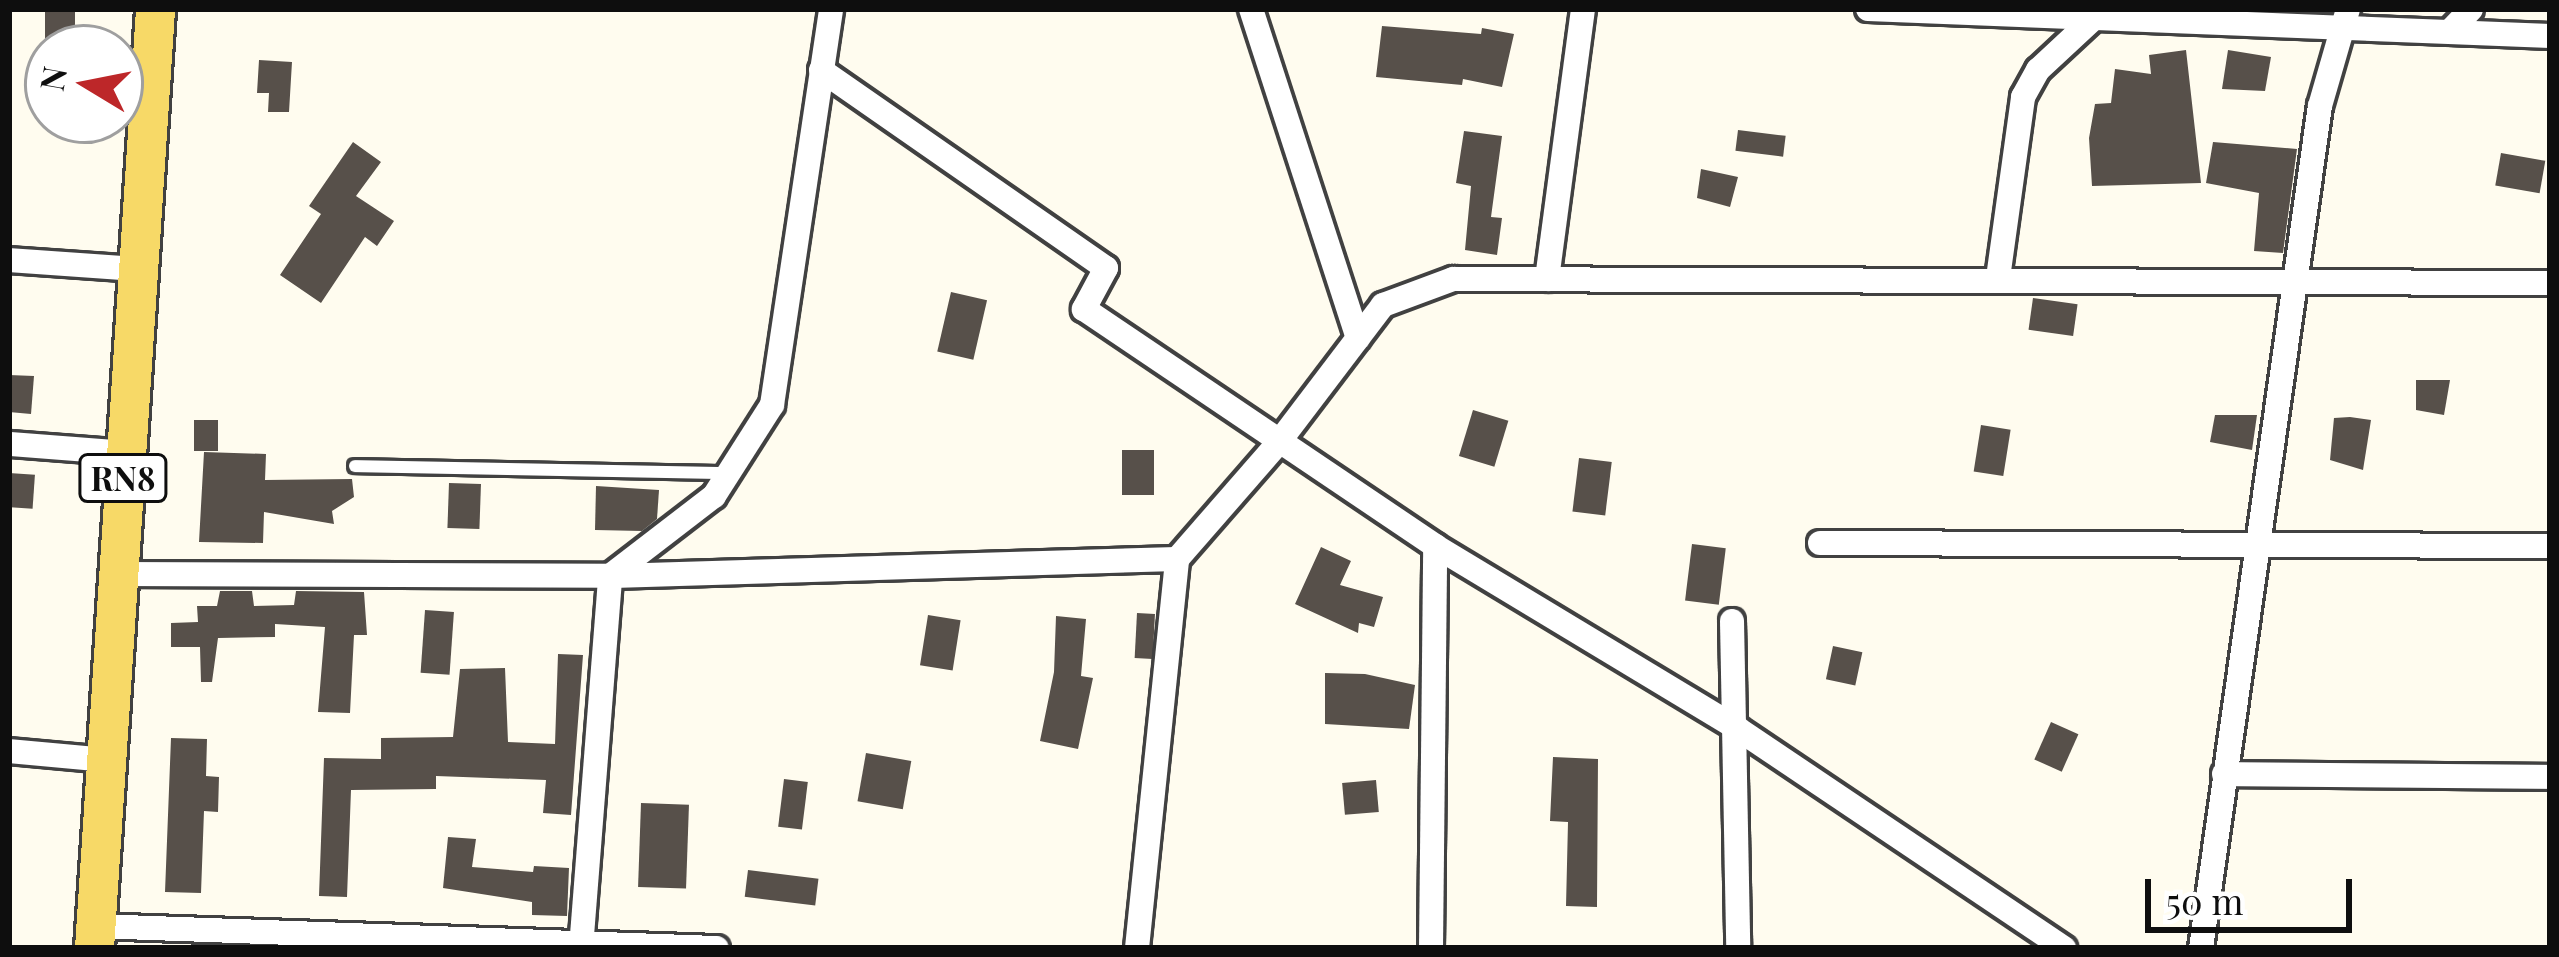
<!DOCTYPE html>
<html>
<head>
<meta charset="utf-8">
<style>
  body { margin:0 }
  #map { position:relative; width:2559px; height:957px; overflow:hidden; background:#fffcef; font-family:"Playfair Display",serif }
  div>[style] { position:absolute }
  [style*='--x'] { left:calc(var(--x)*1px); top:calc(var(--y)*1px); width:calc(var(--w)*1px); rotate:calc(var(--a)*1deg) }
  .building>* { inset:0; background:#57504a; transform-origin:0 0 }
  .roads { filter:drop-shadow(3px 0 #414141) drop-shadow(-3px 0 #414141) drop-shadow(0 3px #414141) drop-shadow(0 -3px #414141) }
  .service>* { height:12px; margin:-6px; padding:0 6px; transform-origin:6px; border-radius:6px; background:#fff }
  .minor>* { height:24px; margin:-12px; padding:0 12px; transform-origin:12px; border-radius:12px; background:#fff }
  .primary>* { height:39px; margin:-19.5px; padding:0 19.5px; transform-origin:19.5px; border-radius:19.5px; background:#f7d967 }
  span { translate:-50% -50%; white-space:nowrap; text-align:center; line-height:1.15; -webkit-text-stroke:12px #fff; paint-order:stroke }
  .shield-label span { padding:3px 9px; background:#fff; border:3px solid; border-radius:9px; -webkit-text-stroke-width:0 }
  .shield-label { font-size:33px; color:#0e0e0e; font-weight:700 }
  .frame { position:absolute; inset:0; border:12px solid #0e0e0e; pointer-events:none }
  .north { position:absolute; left:24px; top:24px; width:120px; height:120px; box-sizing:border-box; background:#fff; border:3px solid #9f9f9f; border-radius:50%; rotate:280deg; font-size:33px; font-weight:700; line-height:48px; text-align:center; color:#0e0e0e }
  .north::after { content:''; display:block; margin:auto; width:42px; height:54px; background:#bd2729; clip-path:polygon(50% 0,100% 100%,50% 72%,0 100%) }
  .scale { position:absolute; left:2145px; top:879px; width:207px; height:54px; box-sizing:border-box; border:6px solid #0e0e0e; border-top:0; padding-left:15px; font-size:36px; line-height:42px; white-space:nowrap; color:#0e0e0e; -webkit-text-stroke:9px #fff; paint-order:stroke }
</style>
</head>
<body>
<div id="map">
  <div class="building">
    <div style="left:45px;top:9px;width:30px;height:39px"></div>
    <div style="clip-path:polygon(1382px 26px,1481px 34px,1482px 28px,1514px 34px,1502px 87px,1463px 79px,1462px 85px,1376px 77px)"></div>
    <div style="clip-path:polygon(2186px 50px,2201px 183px,2092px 186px,2089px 138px,2095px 104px,2111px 103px,2115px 69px,2151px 74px,2149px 55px)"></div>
    <div style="clip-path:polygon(2228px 50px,2271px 57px,2265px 91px,2222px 89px)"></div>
    <div style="clip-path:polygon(259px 60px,292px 62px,289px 112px,268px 112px,269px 93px,257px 93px)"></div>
    <div style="left:1738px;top:130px;width:48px;height:21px;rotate:7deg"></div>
    <div style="clip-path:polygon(1464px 131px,1502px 136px,1491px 217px,1502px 218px,1497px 255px,1465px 250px,1471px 186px,1456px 183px)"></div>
    <div style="clip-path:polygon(353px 142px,381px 162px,356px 196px,394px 221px,377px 246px,365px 237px,321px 303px,280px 275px,321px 214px,309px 206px)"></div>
    <div style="clip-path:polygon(2213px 142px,2297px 149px,2283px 253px,2254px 251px,2259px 193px,2206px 183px)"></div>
    <div style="left:2501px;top:153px;width:45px;height:33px;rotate:10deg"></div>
    <div style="clip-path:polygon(1701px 169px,1738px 177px,1730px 207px,1697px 198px)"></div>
    <div style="left:951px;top:292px;width:37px;height:61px;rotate:13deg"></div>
    <div style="left:2033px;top:298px;width:45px;height:32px;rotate:8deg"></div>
    <div style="clip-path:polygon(9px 375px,34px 376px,31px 414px,9px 412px)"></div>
    <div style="clip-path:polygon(2416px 380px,2450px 380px,2444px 415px,2416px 410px)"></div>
    <div style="left:1473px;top:410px;width:37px;height:48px;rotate:17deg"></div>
    <div style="clip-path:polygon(2215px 415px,2257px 415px,2252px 450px,2210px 442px)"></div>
    <div style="clip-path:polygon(2350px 417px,2371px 420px,2363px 470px,2330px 460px,2334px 418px)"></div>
    <div style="left:194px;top:420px;width:24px;height:31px"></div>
    <div style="left:1981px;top:425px;width:30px;height:47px;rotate:9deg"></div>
    <div style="left:1154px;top:450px;width:45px;height:32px;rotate:90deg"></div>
    <div style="clip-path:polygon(204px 452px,266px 454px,265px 480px,352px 479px,354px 497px,332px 511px,334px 524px,264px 512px,263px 543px,199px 542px)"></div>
    <div style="left:1579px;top:458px;width:33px;height:54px;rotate:7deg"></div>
    <div style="left:9px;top:473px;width:26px;height:34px;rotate:4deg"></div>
    <div style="left:449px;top:483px;width:32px;height:45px;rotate:2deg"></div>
    <div style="clip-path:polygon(596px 486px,659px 490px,657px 519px,642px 531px,595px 530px)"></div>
    <div style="left:1692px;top:544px;width:34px;height:57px;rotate:7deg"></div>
    <div style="clip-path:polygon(1321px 547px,1351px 561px,1340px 585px,1383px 597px,1374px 627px,1359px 623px,1358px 633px,1295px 604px)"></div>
    <div style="clip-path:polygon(220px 591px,252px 591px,254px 606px,294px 605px,296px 591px,364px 592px,367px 635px,354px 635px,350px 713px,318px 712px,325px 627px,275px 624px,275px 637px,218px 638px,212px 682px,201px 682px,200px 647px,171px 647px,171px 623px,198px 622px,197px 606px,217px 606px)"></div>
    <div style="left:425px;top:610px;width:29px;height:63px;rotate:4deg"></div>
    <div style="left:1137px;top:613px;width:18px;height:45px;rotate:3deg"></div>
    <div style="left:928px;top:615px;width:33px;height:51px;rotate:9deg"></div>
    <div style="clip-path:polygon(1056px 616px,1086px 619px,1081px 676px,1093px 678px,1078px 749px,1040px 741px,1054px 672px)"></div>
    <div style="left:1833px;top:646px;width:30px;height:34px;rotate:12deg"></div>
    <div style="clip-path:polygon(558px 654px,583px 655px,571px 815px,543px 813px,546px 780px,436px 776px,436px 789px,351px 790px,347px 897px,319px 896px,324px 758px,381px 759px,381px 738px,453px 737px,460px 669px,505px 668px,508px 742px,555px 744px)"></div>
    <div style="clip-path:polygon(1325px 673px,1365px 674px,1415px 685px,1409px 729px,1325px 724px)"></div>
    <div style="left:2051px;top:722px;width:30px;height:41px;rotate:24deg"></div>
    <div style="clip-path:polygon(171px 738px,207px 739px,206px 776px,219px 777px,218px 812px,204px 811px,201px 893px,165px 892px)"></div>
    <div style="left:866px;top:753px;width:46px;height:49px;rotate:10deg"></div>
    <div style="clip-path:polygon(1553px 757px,1598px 759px,1597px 907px,1566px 906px,1568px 822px,1550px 821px)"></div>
    <div style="left:784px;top:779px;width:24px;height:48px;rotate:7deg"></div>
    <div style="left:1376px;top:780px;width:32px;height:34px;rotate:85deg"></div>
    <div style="left:641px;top:803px;width:48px;height:84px;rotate:2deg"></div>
    <div style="clip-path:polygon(448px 837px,476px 839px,472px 867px,533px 872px,534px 866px,569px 868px,567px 916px,532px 915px,532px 902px,443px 888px)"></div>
    <div style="left:748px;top:870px;width:71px;height:27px;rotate:7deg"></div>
  </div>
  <div class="roads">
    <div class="service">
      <div style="--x:355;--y:466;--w:371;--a:1.1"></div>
    </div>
    <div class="minor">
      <div style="--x:1251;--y:9;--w:346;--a:72"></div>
      <div style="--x:1868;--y:9;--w:683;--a:2.27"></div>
      <div style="--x:2450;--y:31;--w:30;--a:-46"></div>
      <div style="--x:821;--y:70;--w:347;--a:34.8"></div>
      <div style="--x:1106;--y:268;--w:47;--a:118.2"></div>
      <div style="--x:1084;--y:309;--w:424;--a:34"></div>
      <div style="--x:1435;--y:546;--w:354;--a:31.1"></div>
      <div style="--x:1738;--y:729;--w:393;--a:33.9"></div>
      <div style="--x:9;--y:260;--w:130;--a:4"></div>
      <div style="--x:1998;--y:278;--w:183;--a:-82.1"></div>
      <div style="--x:2023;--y:97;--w:31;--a:-61"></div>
      <div style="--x:2038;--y:70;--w:78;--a:-42.9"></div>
      <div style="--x:2095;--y:17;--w:8;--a:-130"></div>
      <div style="--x:1547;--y:279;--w:272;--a:-82.4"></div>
      <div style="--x:9;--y:444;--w:116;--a:4.4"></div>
      <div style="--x:1820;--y:543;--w:730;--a:0.24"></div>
      <div style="--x:116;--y:574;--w:494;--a:0.2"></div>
      <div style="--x:610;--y:576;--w:567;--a:-1.72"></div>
      <div style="--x:1732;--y:621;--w:327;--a:88.9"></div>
      <div style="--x:9;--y:751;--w:97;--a:5.3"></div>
      <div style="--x:2224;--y:774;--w:326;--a:0.5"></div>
      <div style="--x:95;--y:926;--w:622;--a:2.03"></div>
      <div style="--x:581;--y:948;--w:373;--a:-85.5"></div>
      <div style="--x:610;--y:576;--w:131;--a:-37.6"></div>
      <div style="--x:714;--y:496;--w:108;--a:-57.5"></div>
      <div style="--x:772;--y:405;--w:400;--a:-81.5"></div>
      <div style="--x:1137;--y:948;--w:391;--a:-84.1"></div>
      <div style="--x:1177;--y:559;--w:155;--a:-48.9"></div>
      <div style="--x:1279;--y:442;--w:172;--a:-52.8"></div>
      <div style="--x:1383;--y:305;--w:75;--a:-20.4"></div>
      <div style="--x:1453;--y:279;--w:1097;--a:0.21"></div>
      <div style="--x:1431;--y:948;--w:402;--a:-89.4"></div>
      <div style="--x:2201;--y:948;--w:850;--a:-81.96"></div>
      <div style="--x:2320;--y:106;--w:101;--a:-73.9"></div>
    </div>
    <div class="primary">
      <div style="--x:94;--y:948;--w:941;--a:-86.28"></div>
    </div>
  </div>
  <div class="shield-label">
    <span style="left:123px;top:478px">RN8</span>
  </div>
  <div class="frame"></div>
  <div class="north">N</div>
  <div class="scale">50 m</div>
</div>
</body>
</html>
